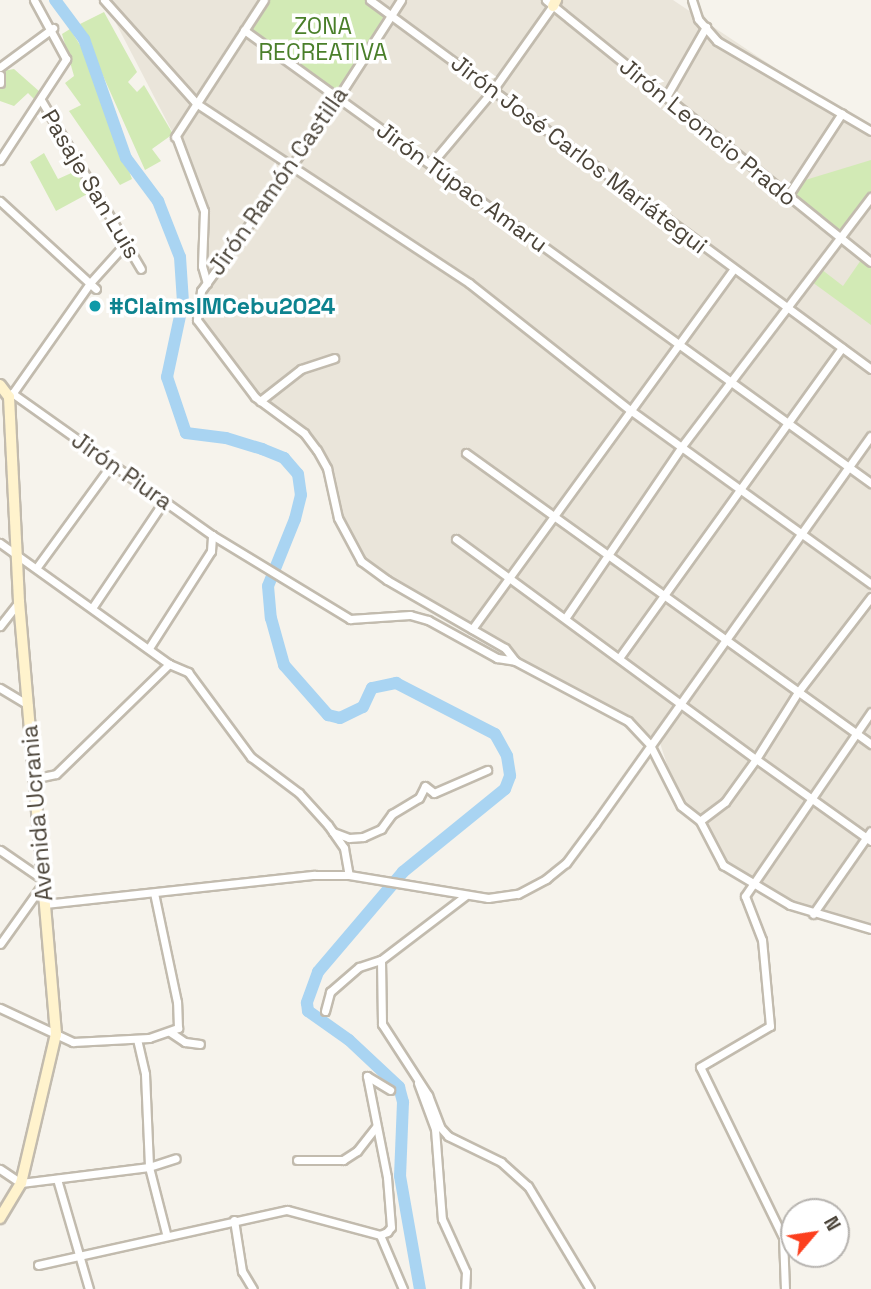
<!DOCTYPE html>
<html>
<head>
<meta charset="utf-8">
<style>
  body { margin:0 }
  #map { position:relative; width:871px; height:1289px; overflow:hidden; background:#f6f3ec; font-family:"Space Grotesk",sans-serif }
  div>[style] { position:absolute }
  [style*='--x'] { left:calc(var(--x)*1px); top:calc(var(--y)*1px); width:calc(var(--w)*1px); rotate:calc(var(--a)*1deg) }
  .residential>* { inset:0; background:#eae5da }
  .green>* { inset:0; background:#d2eab5 }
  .river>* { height:12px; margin:-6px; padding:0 6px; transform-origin:6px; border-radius:6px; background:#a9d4f2 }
  .roads { filter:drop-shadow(2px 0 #c2bbae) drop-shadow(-2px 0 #c2bbae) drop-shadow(0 2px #c2bbae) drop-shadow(0 -2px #c2bbae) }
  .street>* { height:7px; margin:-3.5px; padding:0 3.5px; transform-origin:3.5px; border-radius:3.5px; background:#fff }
  .secondary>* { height:10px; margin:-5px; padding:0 5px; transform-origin:5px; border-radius:5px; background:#fff3cd }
  .dots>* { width:19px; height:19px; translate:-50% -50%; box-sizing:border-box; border:4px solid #fff; border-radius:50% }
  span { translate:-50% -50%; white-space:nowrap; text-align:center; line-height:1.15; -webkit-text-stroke:7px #fff; paint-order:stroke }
  .park-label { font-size:23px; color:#4a7f2a }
  .street-label { font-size:23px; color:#4b4439 }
  .culture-label { font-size:23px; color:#0d838f; font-weight:700 }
  .left { translate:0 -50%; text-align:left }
  .north { position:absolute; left:780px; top:1198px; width:70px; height:70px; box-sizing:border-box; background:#fff; border:2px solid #b7b4b0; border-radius:50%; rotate:61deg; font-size:19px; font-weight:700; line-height:28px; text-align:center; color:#4b4439 }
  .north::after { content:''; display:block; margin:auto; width:24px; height:32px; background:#fc3f1d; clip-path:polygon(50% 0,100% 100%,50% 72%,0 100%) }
</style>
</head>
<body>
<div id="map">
  <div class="residential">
    <div style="clip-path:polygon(104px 0,673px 0,871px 132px,871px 439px,650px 744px,628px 721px,532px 671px,505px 648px,361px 561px,347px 540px,327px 468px,301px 430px,253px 393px,197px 320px,209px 220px,175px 137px)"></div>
    <div style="clip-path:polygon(871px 443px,871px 929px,813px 914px,724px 863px,705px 827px,677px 795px,660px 743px)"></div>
  </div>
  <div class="green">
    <div style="clip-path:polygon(264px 0,369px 0,386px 12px,338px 98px,244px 30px)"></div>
    <div style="clip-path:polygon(104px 12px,137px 72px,128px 82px,137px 92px,144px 85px,173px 134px,152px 149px,161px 161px,145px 170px,80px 24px)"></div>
    <div style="clip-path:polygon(70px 29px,85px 53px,132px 179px,120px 185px,69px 111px,81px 105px,65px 83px,74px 76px,62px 34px)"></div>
    <div style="clip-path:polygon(14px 69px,40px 92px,35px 100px,28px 93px,14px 106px,0 101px,0 89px,5px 88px,2px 71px)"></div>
    <div style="clip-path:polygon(44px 153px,58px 179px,78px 170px,91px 192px,56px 211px,30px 162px)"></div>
    <div style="clip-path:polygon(871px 160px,871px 192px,839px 233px,792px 193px,802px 181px)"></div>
    <div style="clip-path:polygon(861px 260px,871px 267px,871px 325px,812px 282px,821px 269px,843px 286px)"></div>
  </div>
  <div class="river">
    <div style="--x:55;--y:0;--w:49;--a:53.4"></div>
    <div style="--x:84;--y:39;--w:126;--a:70.6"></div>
    <div style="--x:126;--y:158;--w:54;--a:53.3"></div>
    <div style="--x:158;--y:201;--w:60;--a:68.6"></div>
    <div style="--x:180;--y:257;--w:45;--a:86.2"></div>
    <div style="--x:183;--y:302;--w:77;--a:102"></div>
    <div style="--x:167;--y:377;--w:59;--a:71.3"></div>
    <div style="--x:186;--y:433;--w:40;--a:7.1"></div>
    <div style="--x:226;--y:438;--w:38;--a:17"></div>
    <div style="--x:262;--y:449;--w:24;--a:22"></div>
    <div style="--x:284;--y:458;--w:21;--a:49"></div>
    <div style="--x:298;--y:474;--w:21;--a:82"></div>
    <div style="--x:301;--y:495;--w:25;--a:104"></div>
    <div style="--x:295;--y:519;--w:72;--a:111.9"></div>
    <div style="--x:268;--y:586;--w:32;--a:85"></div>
    <div style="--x:271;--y:618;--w:49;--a:74.5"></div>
    <div style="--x:284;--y:665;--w:67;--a:48.7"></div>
    <div style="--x:328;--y:715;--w:12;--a:14"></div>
    <div style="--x:340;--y:718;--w:25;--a:-26"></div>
    <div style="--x:363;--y:707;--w:21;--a:-65"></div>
    <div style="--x:372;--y:688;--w:25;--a:-12"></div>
    <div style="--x:396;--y:683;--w:111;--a:27.3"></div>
    <div style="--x:495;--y:734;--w:25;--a:61"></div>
    <div style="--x:507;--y:756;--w:20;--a:81"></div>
    <div style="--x:510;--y:776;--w:14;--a:111"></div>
    <div style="--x:505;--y:789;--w:132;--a:140.9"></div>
    <div style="--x:403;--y:872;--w:131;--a:130.4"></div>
    <div style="--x:318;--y:972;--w:33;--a:110"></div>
    <div style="--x:307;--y:1003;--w:8;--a:83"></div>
    <div style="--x:308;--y:1011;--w:50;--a:35.3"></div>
    <div style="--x:349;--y:1040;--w:69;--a:43.2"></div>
    <div style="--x:399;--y:1087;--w:16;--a:75"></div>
    <div style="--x:403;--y:1102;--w:74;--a:92.3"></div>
    <div style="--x:400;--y:1176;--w:115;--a:80"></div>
  </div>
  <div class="roads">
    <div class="street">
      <div style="--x:104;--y:0;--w:138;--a:48.2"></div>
      <div style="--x:196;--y:103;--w:327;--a:33.4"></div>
      <div style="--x:469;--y:283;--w:205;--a:38.3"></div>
      <div style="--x:630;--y:410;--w:297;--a:35.8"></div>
      <div style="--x:370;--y:0;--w:622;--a:36.37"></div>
      <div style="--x:401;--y:0;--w:157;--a:122.8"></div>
      <div style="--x:316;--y:132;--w:196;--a:125.9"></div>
      <div style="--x:201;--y:291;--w:29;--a:98"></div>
      <div style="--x:197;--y:320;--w:96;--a:53"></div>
      <div style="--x:255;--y:397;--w:61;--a:36.3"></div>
      <div style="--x:304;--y:433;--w:21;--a:53"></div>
      <div style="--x:317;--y:450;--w:21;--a:61"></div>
      <div style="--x:327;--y:468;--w:51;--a:77.6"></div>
      <div style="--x:338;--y:518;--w:49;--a:61.9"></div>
      <div style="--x:361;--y:561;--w:32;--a:36"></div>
      <div style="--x:387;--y:580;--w:136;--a:30"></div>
      <div style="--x:505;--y:648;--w:16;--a:52"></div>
      <div style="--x:515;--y:661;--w:128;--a:28"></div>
      <div style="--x:628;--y:721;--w:33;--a:47"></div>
      <div style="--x:650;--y:745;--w:68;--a:63.1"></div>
      <div style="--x:681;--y:806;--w:24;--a:38"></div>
      <div style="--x:700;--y:821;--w:50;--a:62.4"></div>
      <div style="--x:723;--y:865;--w:78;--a:30.8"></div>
      <div style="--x:790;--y:905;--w:84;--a:16.5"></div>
      <div style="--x:546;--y:0;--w:417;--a:38.9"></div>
      <div style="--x:692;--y:0;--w:20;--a:72"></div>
      <div style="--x:698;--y:19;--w:29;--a:49"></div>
      <div style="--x:717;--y:41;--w:178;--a:30.3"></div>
      <div style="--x:244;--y:30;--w:774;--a:35.85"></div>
      <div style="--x:0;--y:67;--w:66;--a:-36.3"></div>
      <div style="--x:0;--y:75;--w:8;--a:90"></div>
      <div style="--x:666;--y:97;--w:81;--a:-60.3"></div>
      <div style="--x:41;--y:100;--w:196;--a:59.4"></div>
      <div style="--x:176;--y:136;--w:80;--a:69.5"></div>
      <div style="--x:204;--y:211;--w:55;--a:92.1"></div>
      <div style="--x:202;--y:266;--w:18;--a:74"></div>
      <div style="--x:175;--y:137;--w:163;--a:-57"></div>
      <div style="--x:0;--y:160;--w:121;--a:-56.8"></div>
      <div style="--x:66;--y:59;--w:67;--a:-118.5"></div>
      <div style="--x:431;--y:164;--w:97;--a:-50"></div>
      <div style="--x:493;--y:90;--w:105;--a:-54.7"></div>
      <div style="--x:787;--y:197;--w:100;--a:-56.8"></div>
      <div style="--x:0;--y:201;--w:130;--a:42.5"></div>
      <div style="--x:12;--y:393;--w:245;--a:35.4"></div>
      <div style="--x:212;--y:535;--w:162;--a:31.3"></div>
      <div style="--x:350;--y:619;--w:60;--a:-3.8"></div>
      <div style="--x:410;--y:615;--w:19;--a:16"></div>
      <div style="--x:428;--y:620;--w:79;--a:28.8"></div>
      <div style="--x:497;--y:658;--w:18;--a:9"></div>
      <div style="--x:10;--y:397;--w:139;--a:-54.9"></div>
      <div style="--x:90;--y:283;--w:54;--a:-48"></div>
      <div style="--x:260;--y:401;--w:52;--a:-38"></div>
      <div style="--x:301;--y:369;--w:35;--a:-18"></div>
      <div style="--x:466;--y:453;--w:499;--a:35.7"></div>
      <div style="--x:456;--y:539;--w:372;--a:36.3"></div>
      <div style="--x:756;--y:759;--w:53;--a:125.8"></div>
      <div style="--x:725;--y:802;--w:31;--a:143"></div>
      <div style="--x:0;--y:543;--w:208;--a:35.6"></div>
      <div style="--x:169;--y:664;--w:21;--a:23"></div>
      <div style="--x:188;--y:672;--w:106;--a:53.5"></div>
      <div style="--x:251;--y:757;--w:60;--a:36.9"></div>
      <div style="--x:299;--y:793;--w:43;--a:47.8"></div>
      <div style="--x:328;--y:825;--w:28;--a:55"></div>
      <div style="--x:344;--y:848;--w:27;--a:80"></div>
      <div style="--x:37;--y:567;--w:127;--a:-53.9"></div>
      <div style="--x:871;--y:597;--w:120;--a:127.5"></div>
      <div style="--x:798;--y:692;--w:79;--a:122.1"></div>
      <div style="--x:756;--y:759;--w:141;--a:35.5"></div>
      <div style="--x:92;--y:608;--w:129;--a:-56.1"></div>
      <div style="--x:566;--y:617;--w:207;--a:-55.8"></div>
      <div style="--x:682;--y:446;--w:313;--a:-52.8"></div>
      <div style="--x:0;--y:626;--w:31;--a:-52"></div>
      <div style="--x:472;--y:629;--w:445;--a:-54"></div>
      <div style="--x:149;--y:648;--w:115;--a:-57.4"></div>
      <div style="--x:211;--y:551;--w:16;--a:-86"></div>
      <div style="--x:619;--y:658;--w:382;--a:-54.3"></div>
      <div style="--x:0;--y:688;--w:33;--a:31"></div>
      <div style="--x:37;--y:778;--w:19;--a:-12"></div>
      <div style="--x:56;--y:774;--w:158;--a:-44.2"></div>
      <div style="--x:333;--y:832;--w:17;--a:21"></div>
      <div style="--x:349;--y:838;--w:14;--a:-4"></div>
      <div style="--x:363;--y:837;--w:20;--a:-24"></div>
      <div style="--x:381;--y:829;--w:19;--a:-54"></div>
      <div style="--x:392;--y:814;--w:31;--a:-31"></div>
      <div style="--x:419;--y:798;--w:13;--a:-63"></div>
      <div style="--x:425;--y:786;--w:11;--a:38"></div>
      <div style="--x:434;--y:793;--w:58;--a:-23.5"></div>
      <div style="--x:0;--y:850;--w:55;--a:34.6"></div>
      <div style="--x:45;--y:881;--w:77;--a:125.5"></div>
      <div style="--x:45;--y:904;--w:271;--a:-6.2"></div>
      <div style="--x:314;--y:875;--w:35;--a:0"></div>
      <div style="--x:349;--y:875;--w:141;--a:9.4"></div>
      <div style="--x:488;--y:898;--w:30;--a:-8"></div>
      <div style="--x:518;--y:894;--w:32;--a:-28"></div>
      <div style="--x:546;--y:879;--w:26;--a:-39"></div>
      <div style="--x:566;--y:863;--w:49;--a:-53.4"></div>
      <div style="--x:595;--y:824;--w:476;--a:-54.6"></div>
      <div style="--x:813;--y:914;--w:101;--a:-55.1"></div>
      <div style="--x:381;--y:960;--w:64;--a:89.1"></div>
      <div style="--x:382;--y:1024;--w:85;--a:57.1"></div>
      <div style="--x:428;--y:1095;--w:34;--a:69"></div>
      <div style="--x:440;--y:1127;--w:12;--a:48"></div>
      <div style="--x:448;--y:1136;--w:59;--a:26.1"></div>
      <div style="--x:501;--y:1162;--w:36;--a:42"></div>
      <div style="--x:528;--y:1186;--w:120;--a:59"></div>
      <div style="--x:0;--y:1008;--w:81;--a:25"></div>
      <div style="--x:73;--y:1042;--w:76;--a:-3"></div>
      <div style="--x:149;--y:1038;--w:31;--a:-19"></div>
      <div style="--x:178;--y:1028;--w:26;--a:-92"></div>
      <div style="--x:177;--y:1002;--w:111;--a:-101.9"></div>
      <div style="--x:325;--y:1011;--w:20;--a:-75"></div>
      <div style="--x:330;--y:992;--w:38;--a:-41"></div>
      <div style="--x:359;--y:967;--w:23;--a:-18"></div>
      <div style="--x:381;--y:960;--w:106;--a:-37.3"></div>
      <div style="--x:170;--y:1032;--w:18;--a:34"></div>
      <div style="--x:185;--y:1042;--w:15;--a:8"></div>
      <div style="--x:137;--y:1039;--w:36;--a:77"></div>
      <div style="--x:145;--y:1074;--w:93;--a:87.5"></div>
      <div style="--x:149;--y:1167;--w:68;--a:75.6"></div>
      <div style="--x:418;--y:1083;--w:49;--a:69.7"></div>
      <div style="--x:435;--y:1129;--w:90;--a:85.6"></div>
      <div style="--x:442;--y:1219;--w:58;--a:65.6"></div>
      <div style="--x:466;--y:1272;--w:17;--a:93"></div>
      <div style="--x:297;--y:1160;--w:46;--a:0"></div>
      <div style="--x:343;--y:1160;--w:17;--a:-33"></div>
      <div style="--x:357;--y:1151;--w:31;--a:-52"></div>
      <div style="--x:0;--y:1169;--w:25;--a:34"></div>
      <div style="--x:21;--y:1183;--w:129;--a:-7.1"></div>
      <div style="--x:149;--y:1167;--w:28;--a:-18"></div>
      <div style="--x:57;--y:1179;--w:115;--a:73.8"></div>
      <div style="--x:234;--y:1220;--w:52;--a:81.1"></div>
      <div style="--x:242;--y:1271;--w:21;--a:59"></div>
      <div style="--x:380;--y:1235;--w:59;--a:66.9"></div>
      <div style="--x:38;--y:1265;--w:255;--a:-12.5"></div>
      <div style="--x:287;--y:1210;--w:96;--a:15"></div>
      <div style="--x:380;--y:1235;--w:8;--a:-23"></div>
      <div style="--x:387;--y:1232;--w:6;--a:-51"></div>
      <div style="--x:391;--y:1227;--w:50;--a:-94.6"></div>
      <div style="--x:387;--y:1177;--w:103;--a:-101.2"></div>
      <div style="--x:367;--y:1076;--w:27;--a:31"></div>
      <div style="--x:785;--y:1289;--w:52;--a:-92.2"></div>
      <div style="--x:783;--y:1237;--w:189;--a:-116"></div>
      <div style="--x:700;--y:1067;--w:81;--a:-30.4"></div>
      <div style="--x:770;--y:1026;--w:86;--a:-95.3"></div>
      <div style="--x:762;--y:940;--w:47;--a:-111.1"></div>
      <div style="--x:745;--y:896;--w:223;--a:-55.6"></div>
    </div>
    <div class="secondary">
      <div style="--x:553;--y:6;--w:7;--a:-63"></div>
      <div style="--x:0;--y:385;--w:15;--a:53"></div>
      <div style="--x:9;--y:397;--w:205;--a:87.2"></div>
      <div style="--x:19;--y:602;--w:434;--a:85.1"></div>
      <div style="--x:56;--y:1034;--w:153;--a:103.2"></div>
      <div style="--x:21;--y:1183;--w:41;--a:121"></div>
    </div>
  </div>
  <div class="dots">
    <div style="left:95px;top:306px;background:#0f9aa8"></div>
  </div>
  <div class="park-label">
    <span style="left:323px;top:39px">ZONA<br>RECREATIVA</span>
  </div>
  <div class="street-label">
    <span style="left:708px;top:132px;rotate:39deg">Jirón Leoncio Prado</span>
    <span style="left:579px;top:154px;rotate:37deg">Jirón José Carlos Mariátegui</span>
    <span style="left:278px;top:181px;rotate:-55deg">Jirón Ramón Castilla</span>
    <span style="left:91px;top:184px;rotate:59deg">Pasaje San Luis</span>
    <span style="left:462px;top:187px;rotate:36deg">Jirón Túpac Amaru</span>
    <span style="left:122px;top:471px;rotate:35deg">Jirón Piura</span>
    <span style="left:37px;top:813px;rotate:-95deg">Avenida Ucrania</span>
  </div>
  <div class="culture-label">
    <span class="left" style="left:109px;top:306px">#ClaimsIMCebu2024</span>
  </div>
  <div class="north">N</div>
</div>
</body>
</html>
